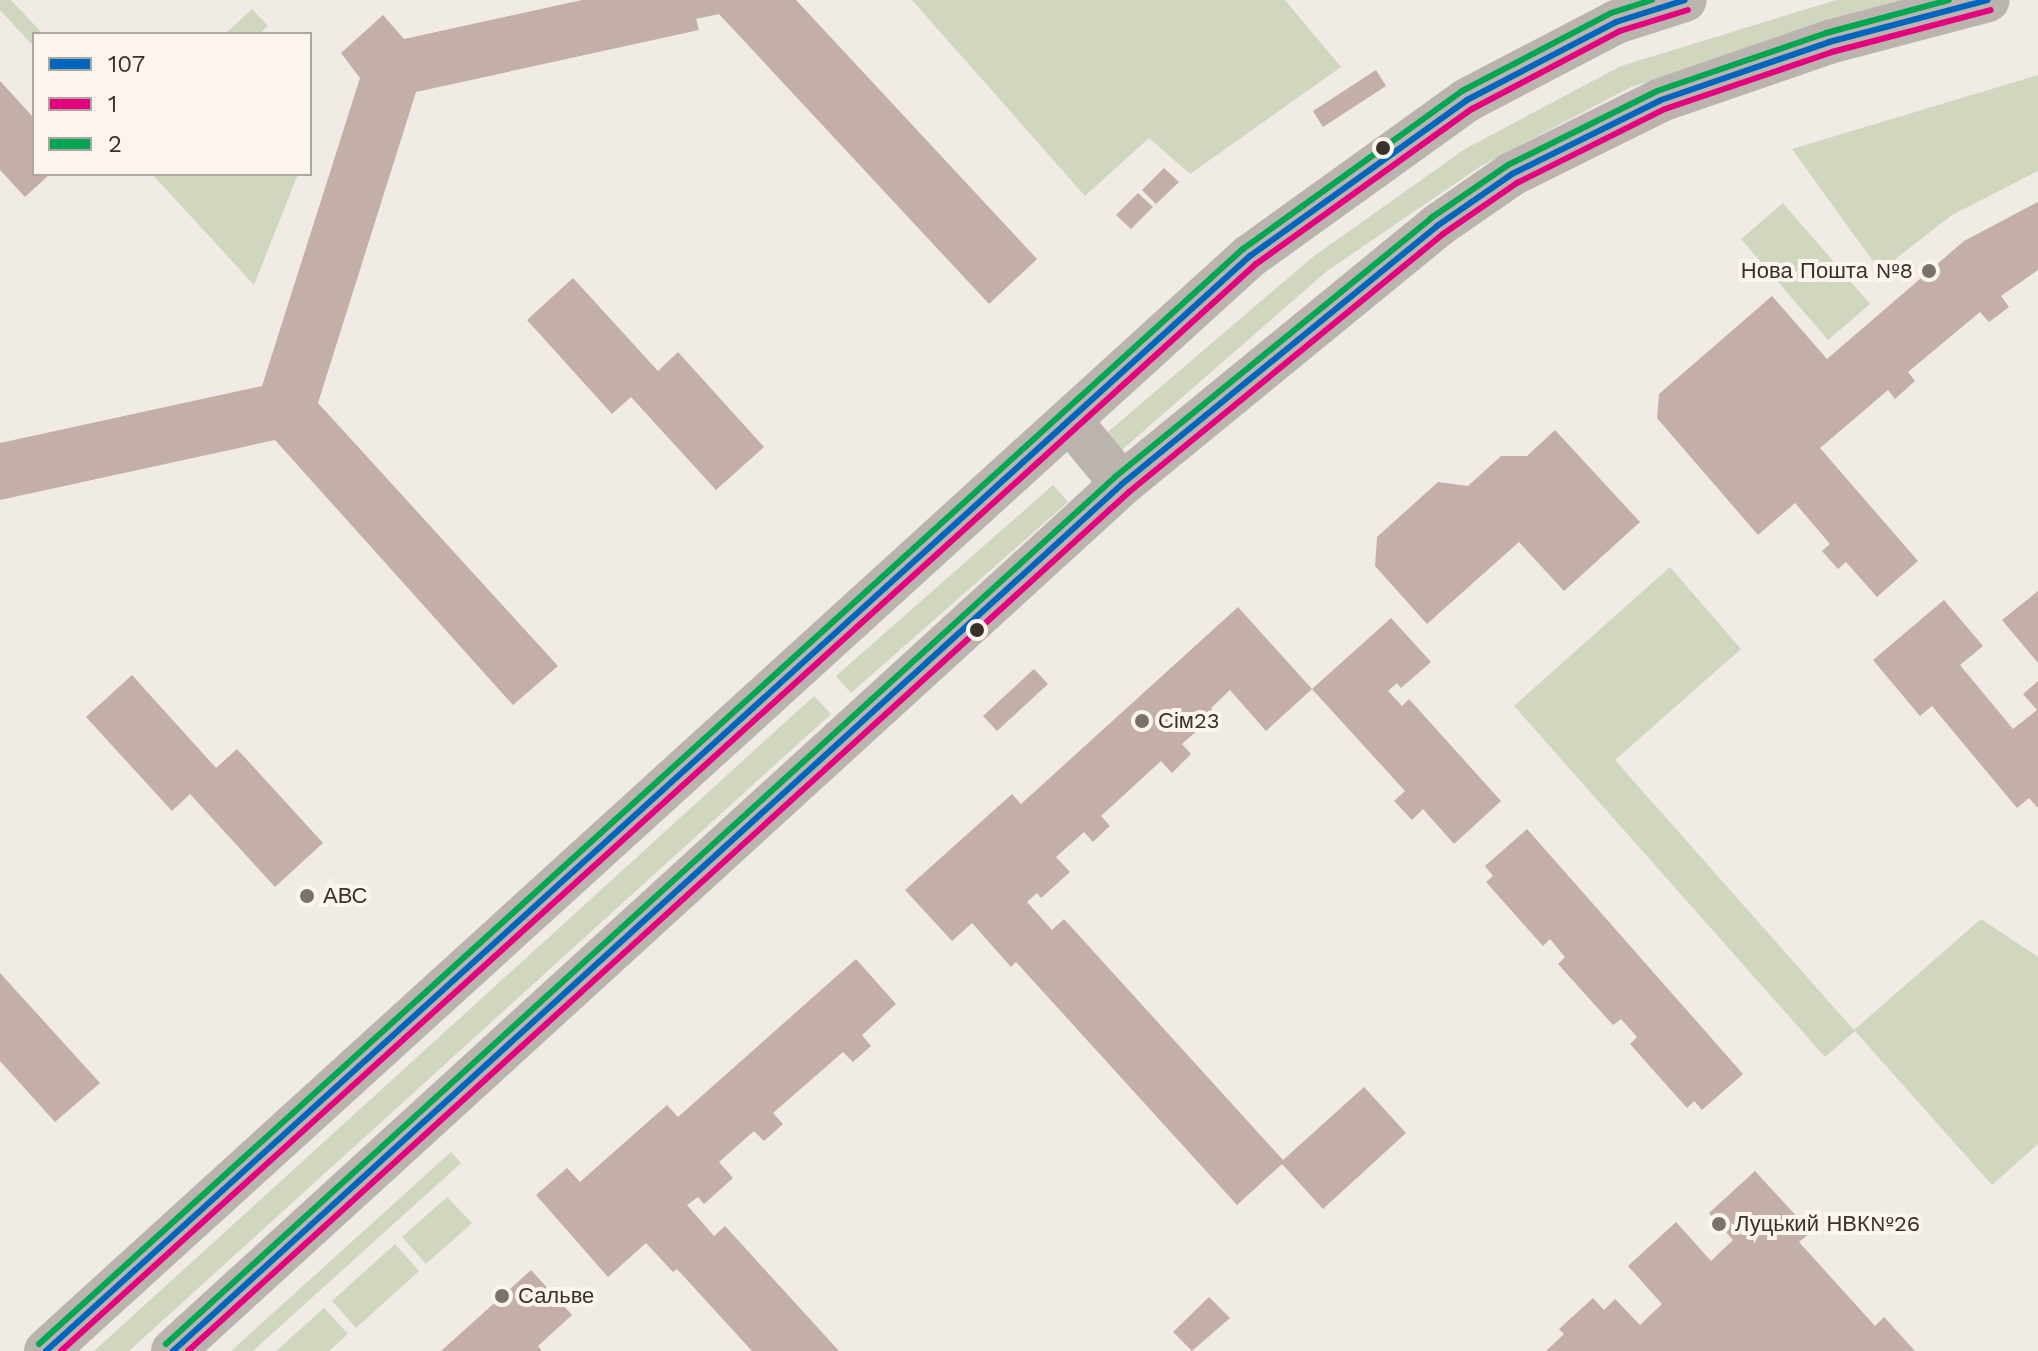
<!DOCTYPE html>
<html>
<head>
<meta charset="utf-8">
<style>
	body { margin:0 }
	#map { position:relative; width:2038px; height:1351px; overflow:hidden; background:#f0ebe5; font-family:"Work Sans",sans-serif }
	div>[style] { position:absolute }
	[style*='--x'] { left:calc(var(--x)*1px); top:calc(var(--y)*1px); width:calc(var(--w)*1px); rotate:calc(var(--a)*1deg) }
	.green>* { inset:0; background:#d1d6bf }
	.building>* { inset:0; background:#c3afa7 }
	.secondary>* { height:44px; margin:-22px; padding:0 22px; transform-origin:22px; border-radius:22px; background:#bab3ae }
	.bus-1>* { height:6px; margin:-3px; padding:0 3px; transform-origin:3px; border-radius:3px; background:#0065bd }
	.bus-2>* { height:6px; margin:-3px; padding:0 3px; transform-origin:3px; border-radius:3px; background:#e5007d }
	.bus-3>* { height:6px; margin:-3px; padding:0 3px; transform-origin:3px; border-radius:3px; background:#00a651 }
	.dots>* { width:22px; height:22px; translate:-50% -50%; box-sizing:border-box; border:4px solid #fbf5ee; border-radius:50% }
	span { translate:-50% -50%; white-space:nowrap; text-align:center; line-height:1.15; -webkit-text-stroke:8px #fbf5ee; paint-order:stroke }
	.poi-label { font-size:22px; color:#3b302b }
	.right { translate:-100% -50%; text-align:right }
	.left { translate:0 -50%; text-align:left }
	.legend { position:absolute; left:32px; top:32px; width:280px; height:144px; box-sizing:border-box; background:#fbf5ee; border:2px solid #aea6a0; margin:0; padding:10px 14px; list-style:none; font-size:24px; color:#3b302b }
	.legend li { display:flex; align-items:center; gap:16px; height:40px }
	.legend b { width:40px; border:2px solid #aea6a0 }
</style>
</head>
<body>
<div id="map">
	<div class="green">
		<div style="clip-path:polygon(0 0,11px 0,43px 34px,34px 34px,34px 47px,0 10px)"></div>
		<div style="clip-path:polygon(912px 0,1285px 0,1341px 67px,1190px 174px,1149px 138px,1085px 196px)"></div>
		<div style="clip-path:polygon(1836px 0,1914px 0,1631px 87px,1481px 166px,1327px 271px,1116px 455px,1102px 437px,1314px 256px,1465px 149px,1621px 66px)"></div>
		<div style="clip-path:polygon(252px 9px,268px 26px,259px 34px,225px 34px)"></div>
		<div style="clip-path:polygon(2038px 75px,2038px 171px,1952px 215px,1880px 271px,1792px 149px)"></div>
		<div style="clip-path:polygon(152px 174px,298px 174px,254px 285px)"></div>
		<div style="clip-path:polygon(1783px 203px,1870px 304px,1828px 340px,1741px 239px)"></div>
		<div style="clip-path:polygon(1053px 485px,1068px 502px,851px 693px,836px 676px)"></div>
		<div style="clip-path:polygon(1670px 567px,1741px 649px,1615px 760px,1854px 1030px,1981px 919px,2038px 957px,2038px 1144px,1992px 1185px,1855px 1031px,1825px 1057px,1514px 706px)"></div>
		<div style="clip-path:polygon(814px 696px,831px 714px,129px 1351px,94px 1351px)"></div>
		<div style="clip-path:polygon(451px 1152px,461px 1163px,253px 1351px,231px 1351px)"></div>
		<div style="clip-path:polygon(447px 1197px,472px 1223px,426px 1264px,402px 1237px)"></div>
		<div style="clip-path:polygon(395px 1244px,419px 1271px,356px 1328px,332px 1301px)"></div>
		<div style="clip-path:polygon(324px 1308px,348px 1334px,329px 1351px,276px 1351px)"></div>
	</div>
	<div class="building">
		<div style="clip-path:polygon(582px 0,796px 0,1037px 259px,989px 304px,719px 14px,696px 19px,699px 30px,416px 92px,318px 403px,558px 666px,513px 705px,275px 440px,0 500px,0 443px,262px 386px,360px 78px,341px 53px,383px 15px,404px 39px)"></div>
		<div style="clip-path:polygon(1376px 70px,1386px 86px,1323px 127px,1313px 111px)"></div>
		<div style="clip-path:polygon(0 81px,34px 118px,34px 174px,50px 174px,25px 197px,0 170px)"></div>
		<div style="clip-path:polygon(1164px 168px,1179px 182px,1156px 204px,1142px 190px)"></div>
		<div style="clip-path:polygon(1138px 193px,1153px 207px,1131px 229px,1116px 215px)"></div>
		<div style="clip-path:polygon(2038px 202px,2038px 270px,2001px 296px,2009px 307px,1989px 322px,1980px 312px,1908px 372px,1915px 381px,1895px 399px,1888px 390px,1820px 448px,1918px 561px,1877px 597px,1846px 562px,1838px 569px,1822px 551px,1830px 544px,1795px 503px,1758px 535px,1657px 418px,1659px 394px,1772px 296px,1827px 359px,1964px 241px)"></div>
		<div style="clip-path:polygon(573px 278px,658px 371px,678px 352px,764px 447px,716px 490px,631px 397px,612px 414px,527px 320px)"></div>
		<div style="clip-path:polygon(1555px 430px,1640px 522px,1564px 591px,1519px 542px,1427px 624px,1375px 566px,1377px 537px,1438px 482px,1468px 486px,1501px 456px,1527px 456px)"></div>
		<div style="clip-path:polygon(2038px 591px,2038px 663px,2002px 620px)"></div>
		<div style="clip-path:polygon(1944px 600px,1983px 646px,1960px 665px,2013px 729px,2037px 710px,2023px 694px,2038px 681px,2038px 808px,2029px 798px,2017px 808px,1932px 706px,1920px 716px,1873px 660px)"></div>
		<div style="clip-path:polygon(1238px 607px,1312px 689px,1266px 731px,1230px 690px,1211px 708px,1216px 714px,1182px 744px,1191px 754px,1172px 773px,1161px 761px,1101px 816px,1110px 826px,1101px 834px,1093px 842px,1084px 832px,1056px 857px,1070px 872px,1041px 898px,1037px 893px,1027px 902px,1052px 930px,1064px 919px,1283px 1160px,1364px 1087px,1406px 1133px,1323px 1209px,1282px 1164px,1237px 1205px,1016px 962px,1011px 967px,972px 923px,952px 941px,905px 890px,1012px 794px,1021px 804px)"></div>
		<div style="clip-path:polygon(1391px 618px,1431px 662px,1401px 688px,1397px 683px,1388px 691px,1402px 706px,1409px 699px,1501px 801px,1454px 844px,1423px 809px,1412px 820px,1394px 801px,1405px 791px,1312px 689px)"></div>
		<div style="clip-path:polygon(1034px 669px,1048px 684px,997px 731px,983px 716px)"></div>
		<div style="clip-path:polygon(132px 675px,216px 768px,237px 749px,323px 843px,275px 887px,190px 794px,172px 811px,86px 717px)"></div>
		<div style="clip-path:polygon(1527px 829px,1743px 1074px,1702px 1110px,1694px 1101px,1687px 1108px,1630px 1044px,1637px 1037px,1621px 1019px,1613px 1025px,1558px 964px,1565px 957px,1550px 939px,1543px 946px,1486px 882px,1493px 876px,1485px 866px)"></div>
		<div style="clip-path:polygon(856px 959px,896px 1004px,862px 1035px,871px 1046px,853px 1062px,843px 1052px,773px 1113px,783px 1124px,773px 1133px,764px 1141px,754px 1131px,719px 1162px,733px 1178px,704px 1204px,698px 1197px,687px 1205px,714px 1236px,725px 1226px,839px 1351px,752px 1351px,677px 1269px,673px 1272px,646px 1243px,608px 1277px,536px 1195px,567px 1168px,580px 1182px,667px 1105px,678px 1117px)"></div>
		<div style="clip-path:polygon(0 973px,100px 1083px,55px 1122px,0 1061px)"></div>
		<div style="clip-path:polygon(1755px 1171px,1811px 1232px,1799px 1242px,1875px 1326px,1884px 1317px,1915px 1351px,1546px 1351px,1564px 1334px,1559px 1329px,1593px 1298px,1604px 1310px,1615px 1299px,1640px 1325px,1662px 1304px,1628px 1266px,1676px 1222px,1711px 1261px,1733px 1240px,1709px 1213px)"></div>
		<div style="clip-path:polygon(531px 1270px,572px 1315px,538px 1346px,542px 1351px,441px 1351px)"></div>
		<div style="clip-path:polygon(1209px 1297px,1230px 1318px,1192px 1351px,1173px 1332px)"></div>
	</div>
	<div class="secondary">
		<div style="--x:1071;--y:422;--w:80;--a:50.6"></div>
		<div style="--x:46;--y:1351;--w:1627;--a:-42.29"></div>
		<div style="--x:1250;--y:256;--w:267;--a:-35.7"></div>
		<div style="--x:1467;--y:100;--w:168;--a:-27.6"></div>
		<div style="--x:1616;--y:22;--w:72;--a:-17.7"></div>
		<div style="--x:173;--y:1351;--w:1285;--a:-42.41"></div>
		<div style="--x:1122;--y:484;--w:407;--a:-39.3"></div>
		<div style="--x:1437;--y:226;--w:91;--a:-34.7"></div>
		<div style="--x:1512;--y:174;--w:166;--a:-26.4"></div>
		<div style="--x:1661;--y:100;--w:178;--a:-19"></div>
		<div style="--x:1829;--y:42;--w:164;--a:-14.8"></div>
	</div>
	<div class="bus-1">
		<div style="--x:46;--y:1351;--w:1627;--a:-42.29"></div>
		<div style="--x:1250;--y:256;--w:267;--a:-35.7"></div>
		<div style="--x:1467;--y:100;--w:168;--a:-27.6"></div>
		<div style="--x:1616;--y:22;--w:72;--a:-17.7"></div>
		<div style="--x:173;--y:1351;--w:1285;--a:-42.41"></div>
		<div style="--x:1122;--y:484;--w:407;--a:-39.3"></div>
		<div style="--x:1437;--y:226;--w:91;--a:-34.7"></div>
		<div style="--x:1512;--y:174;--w:166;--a:-26.4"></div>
		<div style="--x:1661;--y:100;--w:178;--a:-19"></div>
		<div style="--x:1829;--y:42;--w:164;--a:-14.8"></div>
	</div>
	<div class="bus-2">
		<div style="--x:61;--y:1351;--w:1615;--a:-42.29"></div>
		<div style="--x:1256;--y:264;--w:266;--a:-35.7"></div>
		<div style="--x:1472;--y:109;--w:167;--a:-27.8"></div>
		<div style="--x:1620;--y:31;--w:71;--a:-17.2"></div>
		<div style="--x:188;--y:1351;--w:1274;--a:-42.39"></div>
		<div style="--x:1129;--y:492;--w:406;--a:-39.4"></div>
		<div style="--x:1443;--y:234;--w:90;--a:-34.6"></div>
		<div style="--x:1517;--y:183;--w:165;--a:-26.6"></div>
		<div style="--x:1665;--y:109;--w:176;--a:-18.8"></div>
		<div style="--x:1832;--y:52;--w:164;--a:-14.8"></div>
	</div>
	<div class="bus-3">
		<div style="--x:39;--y:1344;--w:1627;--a:-42.29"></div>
		<div style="--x:1243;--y:249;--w:270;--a:-35.8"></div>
		<div style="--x:1462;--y:91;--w:168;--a:-27.6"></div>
		<div style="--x:1611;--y:13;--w:43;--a:-17.6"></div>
		<div style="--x:166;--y:1344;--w:1285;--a:-42.41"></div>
		<div style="--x:1115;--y:477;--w:409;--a:-39.3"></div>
		<div style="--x:1431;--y:218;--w:93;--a:-34.5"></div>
		<div style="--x:1508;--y:165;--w:166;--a:-26.4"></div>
		<div style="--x:1657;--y:91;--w:179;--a:-18.9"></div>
		<div style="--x:1826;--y:33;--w:127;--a:-15"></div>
	</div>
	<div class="dots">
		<div style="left:1383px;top:148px;background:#3b302b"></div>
		<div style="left:1929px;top:271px;background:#7a716c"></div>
		<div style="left:977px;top:630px;background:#3b302b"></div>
		<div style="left:1142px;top:721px;background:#7a716c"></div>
		<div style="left:307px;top:896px;background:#7a716c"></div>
		<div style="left:1719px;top:1224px;background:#7a716c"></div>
		<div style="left:502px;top:1296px;background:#7a716c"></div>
	</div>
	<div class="poi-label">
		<span class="right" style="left:1913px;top:271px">Нова Пошта №8</span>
		<span class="left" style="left:1158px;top:721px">Сім23</span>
		<span class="left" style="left:323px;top:896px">АВС</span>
		<span class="left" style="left:1735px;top:1224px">Луцький НВК№26</span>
		<span class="left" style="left:518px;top:1296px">Сальве</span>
	</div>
	<ul class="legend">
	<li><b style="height:10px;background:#0065bd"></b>107</li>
	<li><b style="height:10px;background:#e5007d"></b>1</li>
	<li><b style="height:10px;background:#00a651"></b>2</li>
	</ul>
</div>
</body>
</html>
